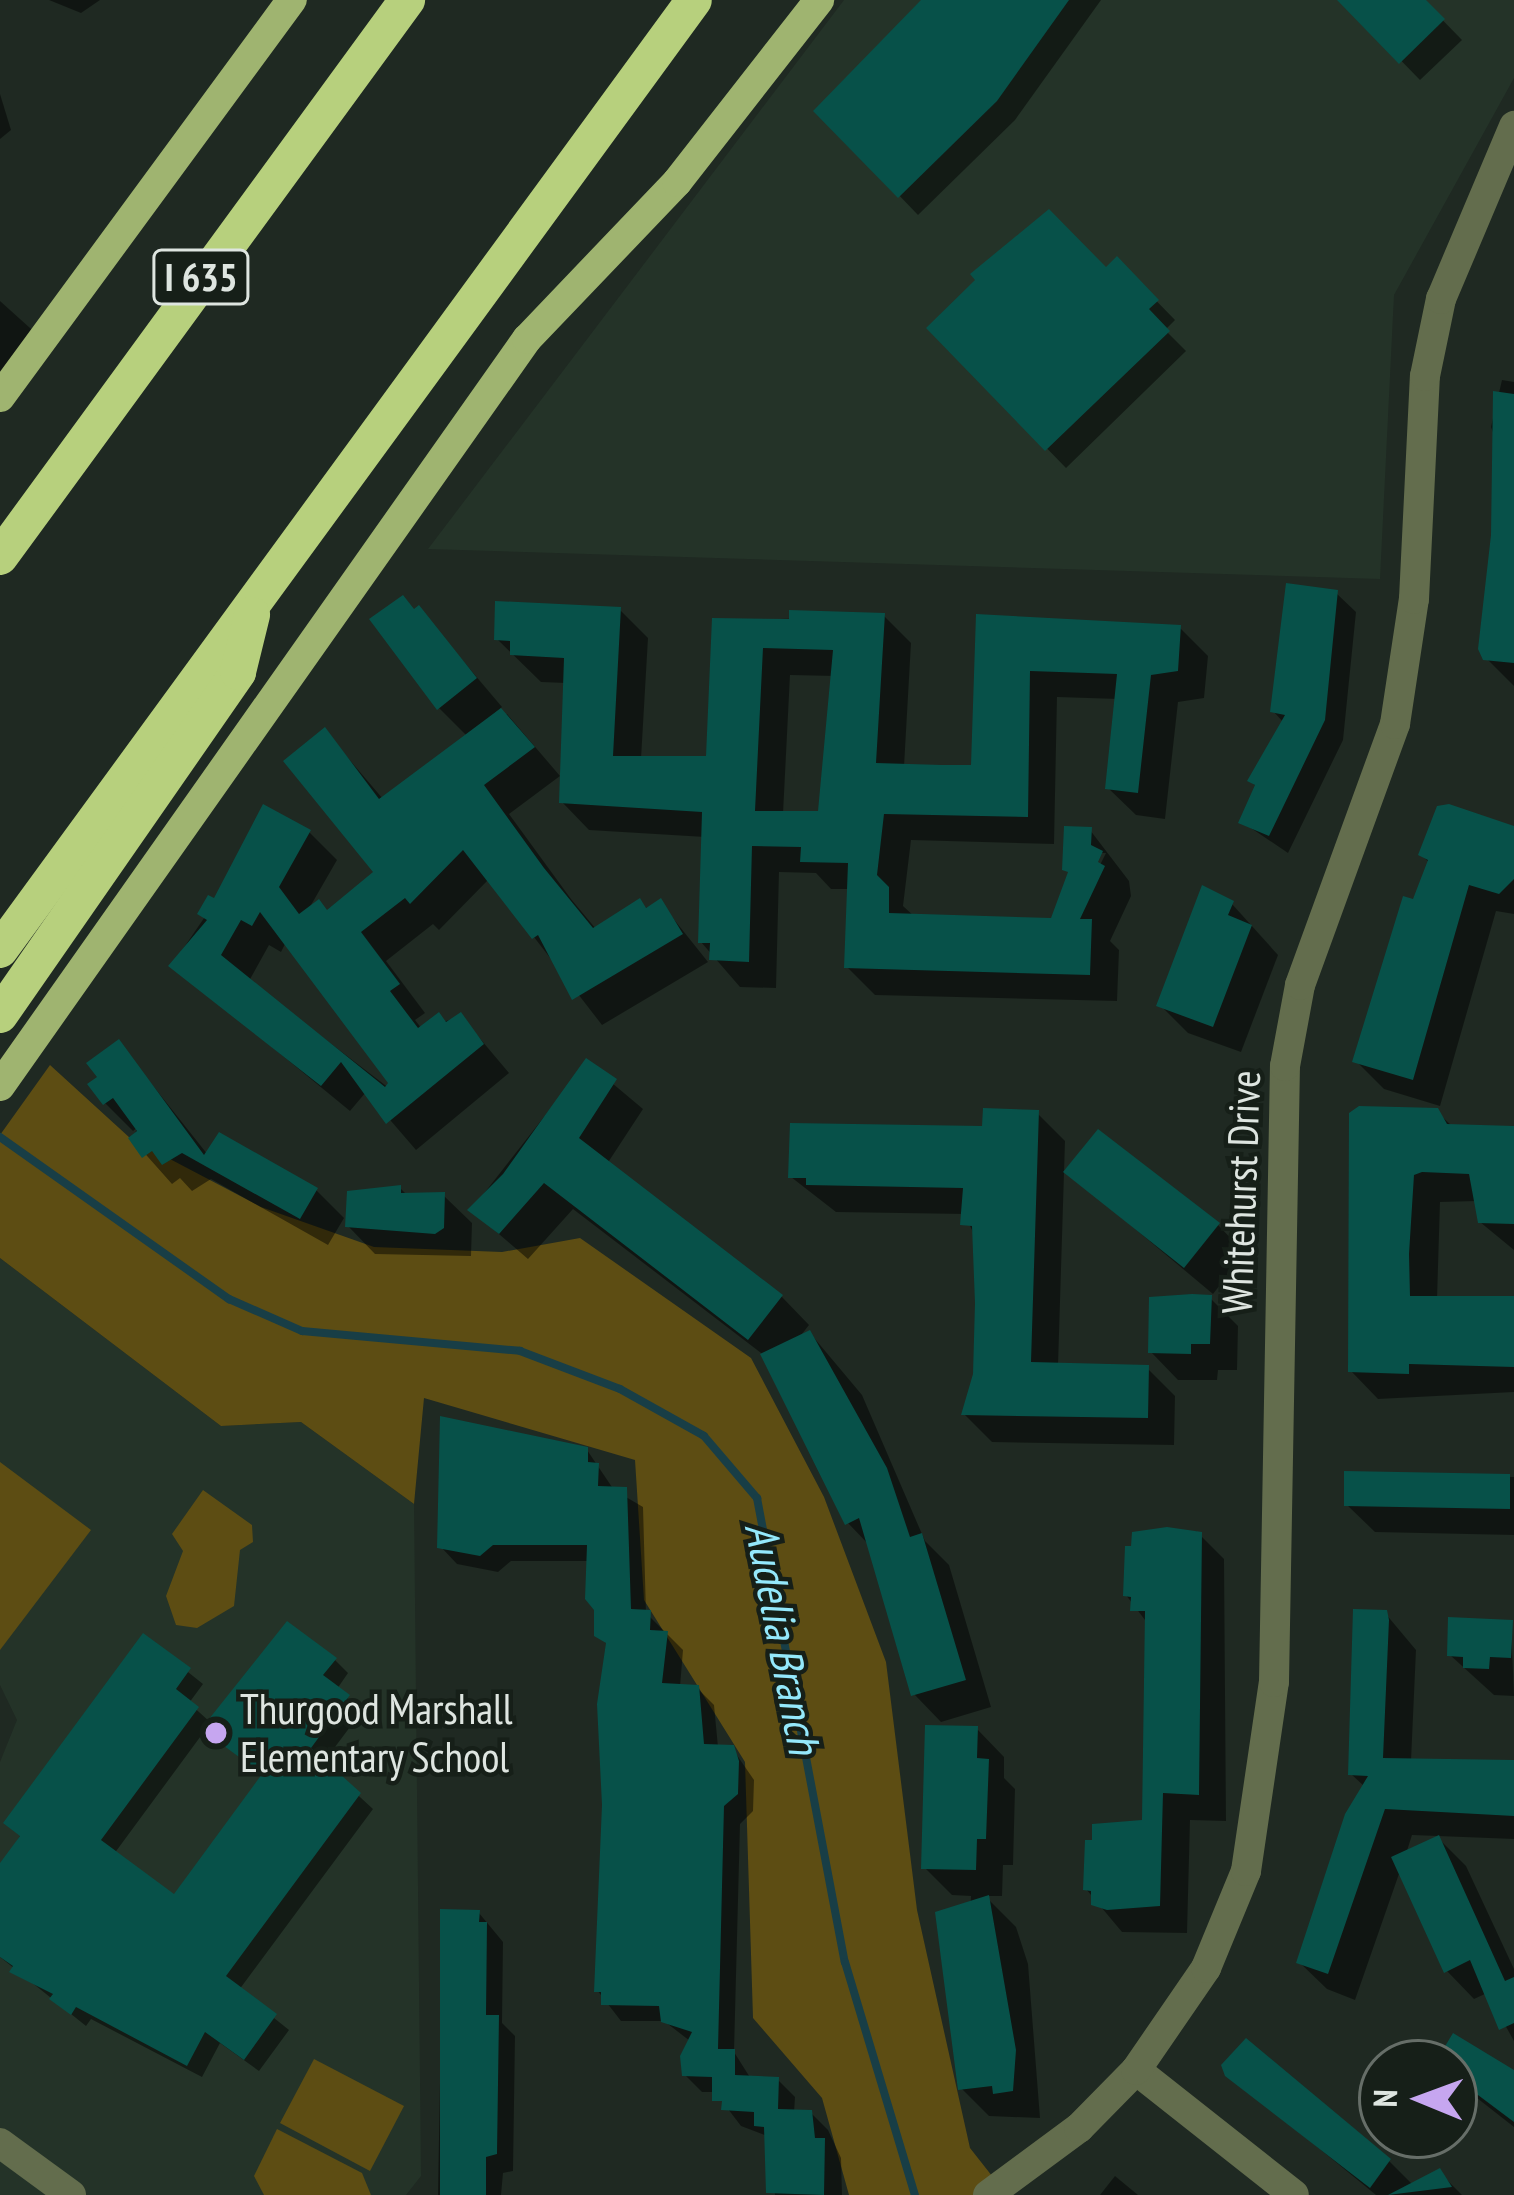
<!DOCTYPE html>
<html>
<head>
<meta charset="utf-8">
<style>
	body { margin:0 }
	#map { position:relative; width:1514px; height:2195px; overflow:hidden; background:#1f2922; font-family:"PT Sans Narrow",sans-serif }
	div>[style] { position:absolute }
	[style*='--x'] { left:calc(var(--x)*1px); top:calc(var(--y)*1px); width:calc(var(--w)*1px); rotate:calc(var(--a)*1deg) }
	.built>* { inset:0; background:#243328 }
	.green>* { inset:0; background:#5d4d13 }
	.shadow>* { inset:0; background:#0007 }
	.stream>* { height:8px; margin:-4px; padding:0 4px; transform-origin:4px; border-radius:4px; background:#183e46 }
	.building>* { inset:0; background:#075149 }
	.minor>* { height:30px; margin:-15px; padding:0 15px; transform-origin:15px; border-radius:15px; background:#636d4d }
	.major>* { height:30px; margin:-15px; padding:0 15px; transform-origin:15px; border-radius:15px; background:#9fb470 }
	.highway>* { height:36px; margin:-18px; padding:0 18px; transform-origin:18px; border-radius:18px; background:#b7d07d }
	.dots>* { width:33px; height:33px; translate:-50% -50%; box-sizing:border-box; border:6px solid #161f18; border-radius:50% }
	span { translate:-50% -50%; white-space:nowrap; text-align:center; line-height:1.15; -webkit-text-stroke:9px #161f18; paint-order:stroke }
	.shield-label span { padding:3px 9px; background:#161f18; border:3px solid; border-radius:9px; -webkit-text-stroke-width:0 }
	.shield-label { font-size:39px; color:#dee5e0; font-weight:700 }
	.street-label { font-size:42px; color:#dee5e0 }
	.poi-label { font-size:42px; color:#dee5e0 }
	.left { translate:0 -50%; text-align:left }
	.water-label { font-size:45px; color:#94e8fb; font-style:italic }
	.north { position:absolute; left:1358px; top:2039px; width:120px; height:120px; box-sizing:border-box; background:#161f18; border:3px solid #666e68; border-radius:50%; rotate:271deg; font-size:33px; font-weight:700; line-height:48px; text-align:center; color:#dee5e0 }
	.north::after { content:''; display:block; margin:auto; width:42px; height:54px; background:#c6a6f0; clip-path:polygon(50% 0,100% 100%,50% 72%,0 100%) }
</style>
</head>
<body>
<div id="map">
	<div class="built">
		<div style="clip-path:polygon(844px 0,1514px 0,1514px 78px,1394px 295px,1380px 579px,428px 549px)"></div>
		<div style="clip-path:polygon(0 1258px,221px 1426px,301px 1422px,414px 1504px,421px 2176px,406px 2195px,0 2195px,0 1762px,17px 1720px,0 1685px)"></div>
	</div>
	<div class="green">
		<div style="clip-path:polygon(50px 1065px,130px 1138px,261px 1207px,374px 1247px,502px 1252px,580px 1238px,751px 1358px,824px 1497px,886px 1662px,917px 1910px,970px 2148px,1007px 2195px,849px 2195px,822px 2098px,753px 2018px,745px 1762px,644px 1600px,635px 1460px,424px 1398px,414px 1504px,301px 1422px,221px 1426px,0 1258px,0 1135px)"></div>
		<div style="clip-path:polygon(0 1462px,91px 1530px,0 1650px)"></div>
		<div style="clip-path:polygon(203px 1490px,252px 1525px,253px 1542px,240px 1550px,234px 1606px,197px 1628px,176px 1625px,166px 1596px,183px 1551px,172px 1534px)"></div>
		<div style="clip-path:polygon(314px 2059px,404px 2106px,370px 2171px,280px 2123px)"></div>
		<div style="clip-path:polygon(277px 2129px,362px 2173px,371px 2195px,264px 2195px,254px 2176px)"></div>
	</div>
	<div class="shadow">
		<div style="clip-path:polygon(49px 0,100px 0,81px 13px)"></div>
		<div style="clip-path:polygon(923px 0,1101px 0,1015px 120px,918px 215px,818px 111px)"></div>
		<div style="clip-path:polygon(1342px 0,1423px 0,1462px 40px,1420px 80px)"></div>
		<div style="clip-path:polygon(0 94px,11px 130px,0 139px)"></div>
		<div style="clip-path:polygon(1106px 271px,1135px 279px,1175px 320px,1165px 330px,1186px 351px,1066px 468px,930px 328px)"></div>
		<div style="clip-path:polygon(0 301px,40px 337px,0 393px)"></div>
		<div style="clip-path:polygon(1502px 380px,1514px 382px,1514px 686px,1486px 658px,1498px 446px,1491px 427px)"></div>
		<div style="clip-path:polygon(1336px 593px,1356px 612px,1343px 740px,1288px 853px,1242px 822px,1257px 787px,1250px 781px,1284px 723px,1273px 711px)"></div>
		<div style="clip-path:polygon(419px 609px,502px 707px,467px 736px,439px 708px)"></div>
		<div style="clip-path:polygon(evenodd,620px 610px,648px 638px,641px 759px,709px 759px,714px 621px,884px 616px,911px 643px,904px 767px,973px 768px,979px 617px,1180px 628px,1208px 656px,1204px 698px,1178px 702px,1165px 819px,1136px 815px,1108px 788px,1118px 699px,1057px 697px,1054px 844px,911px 840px,903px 906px,915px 917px,1053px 921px,1090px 830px,1129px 881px,1131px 896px,1110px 941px,1119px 950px,1117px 1001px,875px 995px,847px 967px,850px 889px,831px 889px,816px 873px,779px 872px,776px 988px,740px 987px,701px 942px,705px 837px,589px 830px,562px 802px,566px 683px,541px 682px,497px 639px,620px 610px,790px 675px,835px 676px,821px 814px,783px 814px,790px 675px,620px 610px,1099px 853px,1106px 853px,1094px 877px,1099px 853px)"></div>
		<div style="clip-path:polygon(evenodd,507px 714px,560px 776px,509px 814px,571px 899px,596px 929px,660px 902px,708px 962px,602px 1025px,489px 879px,439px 930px,433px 924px,386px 961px,425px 1013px,415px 1020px,422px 1029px,461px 1016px,509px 1073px,416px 1150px,366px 1092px,350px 1111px,172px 965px,215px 902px,309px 832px,337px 860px,307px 912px,328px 913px,377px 872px,325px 731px,383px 799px,507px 714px,286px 942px,398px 1095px,249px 981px,269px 945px,281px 952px,286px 942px)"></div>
		<div style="clip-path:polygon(1514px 832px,1514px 914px,1496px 911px,1440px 1106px,1384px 1089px,1356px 1061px,1430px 863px,1421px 855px)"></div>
		<div style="clip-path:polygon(1232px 904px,1278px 955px,1241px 1052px,1188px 1033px,1160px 1005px)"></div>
		<div style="clip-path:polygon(119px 1043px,208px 1155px,316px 1190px,344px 1218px,328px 1245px,211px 1179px,192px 1191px,180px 1178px,172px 1184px,132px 1139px,138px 1127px,133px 1131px,105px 1103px,101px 1078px)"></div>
		<div style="clip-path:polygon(587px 1062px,643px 1109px,607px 1164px,782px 1297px,809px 1325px,798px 1339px,810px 1333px,862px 1395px,925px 1541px,949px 1565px,991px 1707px,941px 1722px,914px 1694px,870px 1546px,848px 1523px,765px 1356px,573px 1209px,528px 1259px,471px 1210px)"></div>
		<div style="clip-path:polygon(1436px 1111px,1453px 1127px,1514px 1131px,1514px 1250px,1480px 1222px,1477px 1201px,1440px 1202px,1437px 1300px,1514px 1302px,1514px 1392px,1378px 1399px,1351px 1371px,1352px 1115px)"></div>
		<div style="clip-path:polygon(1037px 1113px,1065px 1141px,1058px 1366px,1147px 1368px,1175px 1396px,1174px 1445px,992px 1442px,964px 1414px,976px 1374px,975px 1236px,964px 1214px,836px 1212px,791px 1177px)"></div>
		<div style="clip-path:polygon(1067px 1172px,1218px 1225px,1245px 1253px,1213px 1294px)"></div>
		<div style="clip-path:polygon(400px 1188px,408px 1196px,444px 1196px,472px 1223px,471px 1256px,375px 1254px,348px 1226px)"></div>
		<div style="clip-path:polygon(1210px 1298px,1238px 1326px,1237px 1370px,1218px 1370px,1217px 1380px,1178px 1380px,1151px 1352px)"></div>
		<div style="clip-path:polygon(587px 1450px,614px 1490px,643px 1507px,646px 1613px,683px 1650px,680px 1687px,697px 1688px,714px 1705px,718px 1747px,732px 1748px,754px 1780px,753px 1811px,740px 1824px,734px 2052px,751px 2079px,778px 2080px,795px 2097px,794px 2113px,811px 2113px,828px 2130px,841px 2158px,842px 2195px,775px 2195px,767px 2136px,741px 2126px,715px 2092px,702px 2092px,685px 2075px,690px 2041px,664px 2021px,621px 2021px,597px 1990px,609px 1646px,597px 1634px,590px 1561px,511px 1561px,498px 1572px,457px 1564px,440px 1546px)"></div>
		<div style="clip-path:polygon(1347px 1474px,1514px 1477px,1514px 1535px,1375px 1532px,1347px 1505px)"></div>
		<div style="clip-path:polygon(1196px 1531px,1224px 1559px,1226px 1821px,1190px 1820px,1187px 1933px,1122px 1932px,1086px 1889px,1145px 1823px,1148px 1624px,1126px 1595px,1135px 1535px)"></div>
		<div style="clip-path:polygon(1385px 1613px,1416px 1650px,1411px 1761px,1514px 1763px,1514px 1839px,1412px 1835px,1406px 1854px,1438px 1838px,1466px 1866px,1514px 1969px,1514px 2041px,1487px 1993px,1474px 1999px,1447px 1971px,1400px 1871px,1355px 2000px,1327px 1989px,1299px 1962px,1365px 1787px,1351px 1774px)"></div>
		<div style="clip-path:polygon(1511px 1623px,1514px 1696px,1494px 1695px,1450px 1655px)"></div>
		<div style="clip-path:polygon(evenodd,144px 1637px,203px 1684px,189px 1703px,210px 1722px,335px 1660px,348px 1673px,337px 1689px,362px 1711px,323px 1763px,373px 1809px,239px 1990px,289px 2030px,259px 2071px,220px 2043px,202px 2077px,91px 2019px,86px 2026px,0 1957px,0 1868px,144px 1637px,206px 1729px,264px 1776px,174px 1898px,114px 1854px,206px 1729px)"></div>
		<div style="clip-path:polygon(977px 1729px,1004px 1757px,1004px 1778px,1015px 1789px,1013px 1865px,1003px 1865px,1002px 1896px,985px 1896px,1016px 1927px,1028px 1964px,1040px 2118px,989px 2116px,961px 2088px,971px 1896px,952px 1895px,924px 1867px)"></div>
		<div style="clip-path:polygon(443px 1912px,479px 1913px,503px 1942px,502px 2023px,515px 2036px,513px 2171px,503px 2173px,501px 2195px,438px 2195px)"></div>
		<div style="clip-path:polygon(1454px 2037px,1514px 2078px,1514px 2127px,1454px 2080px,1454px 2063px,1438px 2063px)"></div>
		<div style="clip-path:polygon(1228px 2074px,1389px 2161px,1413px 2185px,1439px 2172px,1462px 2195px,1376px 2195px)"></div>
		<div style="clip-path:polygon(1115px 2176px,1138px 2195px,1100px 2195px)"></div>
	</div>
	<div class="stream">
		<div style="--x:0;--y:1137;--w:281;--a:35.3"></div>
		<div style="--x:229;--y:1299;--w:80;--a:23.7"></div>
		<div style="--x:302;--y:1331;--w:219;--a:5.2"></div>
		<div style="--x:520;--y:1351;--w:107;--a:20.8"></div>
		<div style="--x:620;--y:1389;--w:96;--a:29.2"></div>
		<div style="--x:704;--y:1436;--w:82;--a:49.5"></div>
		<div style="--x:757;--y:1498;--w:472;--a:79.3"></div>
		<div style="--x:845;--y:1962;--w:243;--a:73.3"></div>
	</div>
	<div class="building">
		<div style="clip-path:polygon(921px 0,1069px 0,997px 101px,898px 198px,813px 111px)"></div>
		<div style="clip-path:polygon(1337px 0,1426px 0,1445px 19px,1399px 64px)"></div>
		<div style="clip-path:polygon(1049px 209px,1106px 267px,1117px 256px,1159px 300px,1149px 309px,1170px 331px,1045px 451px,926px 328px,975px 280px,970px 274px)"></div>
		<div style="clip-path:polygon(1493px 391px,1514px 394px,1514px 663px,1483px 660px,1478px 649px,1491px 535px)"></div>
		<div style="clip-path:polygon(1286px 583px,1338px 590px,1325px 720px,1269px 836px,1238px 823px,1255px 785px,1247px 781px,1285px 715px,1270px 712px)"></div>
		<div style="clip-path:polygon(403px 595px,414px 609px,419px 605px,477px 678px,437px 710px,369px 619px)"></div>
		<div style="clip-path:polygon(evenodd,495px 601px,621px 607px,613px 756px,706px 756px,712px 618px,789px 619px,789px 610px,885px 613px,876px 763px,942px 765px,971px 765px,976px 614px,1181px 625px,1178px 671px,1151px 675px,1138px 793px,1105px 789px,1117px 674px,1030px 671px,1028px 817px,884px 814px,877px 875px,889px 887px,889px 913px,1051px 918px,1068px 872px,1062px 870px,1064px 826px,1092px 827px,1091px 845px,1103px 851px,1098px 862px,1105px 866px,1080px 919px,1092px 919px,1090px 975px,844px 968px,848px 863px,800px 862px,801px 847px,752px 846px,749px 962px,709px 960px,710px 943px,698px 943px,702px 812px,559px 803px,564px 658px,510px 655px,510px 641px,494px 640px,495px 601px,763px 648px,833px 650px,818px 811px,755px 811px,763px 648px)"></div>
		<div style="clip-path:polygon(evenodd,501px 708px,535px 747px,484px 785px,544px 868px,593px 928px,640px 898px,646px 908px,661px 898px,683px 934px,572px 1000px,538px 935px,532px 939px,463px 850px,410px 904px,405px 898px,361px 932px,400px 984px,390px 991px,418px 1028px,439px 1012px,446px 1022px,461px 1012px,484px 1044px,386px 1124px,341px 1062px,321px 1086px,168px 966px,207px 920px,197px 914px,208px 895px,214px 898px,263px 804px,311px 830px,279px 887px,299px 914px,319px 899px,327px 910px,373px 872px,283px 761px,325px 727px,379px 799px,501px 708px,260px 912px,388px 1083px,385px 1087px,221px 955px,241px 920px,252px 926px,260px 912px)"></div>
		<div style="clip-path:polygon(1449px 804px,1514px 826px,1514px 879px,1499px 894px,1469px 885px,1413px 1080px,1352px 1062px,1403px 896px,1413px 899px,1428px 860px,1418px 855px,1437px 806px)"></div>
		<div style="clip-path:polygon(1202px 885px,1234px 901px,1228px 915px,1252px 925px,1213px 1027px,1156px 1006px)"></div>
		<div style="clip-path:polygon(119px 1039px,204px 1155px,219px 1132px,318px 1188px,300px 1219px,182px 1153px,162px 1165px,152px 1151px,142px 1158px,128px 1138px,137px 1131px,113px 1098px,103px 1105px,87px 1084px,97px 1077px,86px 1063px)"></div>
		<div style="clip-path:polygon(586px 1058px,617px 1079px,579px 1138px,783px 1295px,748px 1340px,544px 1183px,499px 1234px,467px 1210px,503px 1174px)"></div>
		<div style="clip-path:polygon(1359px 1106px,1438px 1108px,1447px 1124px,1514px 1126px,1514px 1224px,1478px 1223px,1469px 1174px,1422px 1172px,1414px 1175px,1409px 1254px,1410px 1296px,1514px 1296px,1514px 1367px,1409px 1364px,1409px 1374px,1348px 1372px,1349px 1113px)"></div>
		<div style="clip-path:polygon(983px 1108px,1039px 1110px,1031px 1362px,1149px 1365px,1148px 1418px,961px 1415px,973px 1374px,975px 1303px,972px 1226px,960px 1225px,963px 1188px,806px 1185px,806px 1178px,788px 1178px,790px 1123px,982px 1126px)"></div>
		<div style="clip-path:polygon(1098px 1129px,1220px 1223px,1184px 1268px,1063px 1172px)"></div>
		<div style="clip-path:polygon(401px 1185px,401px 1193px,445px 1192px,444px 1228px,435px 1234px,345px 1227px,347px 1191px)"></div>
		<div style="clip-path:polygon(1192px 1294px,1212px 1295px,1210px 1344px,1191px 1344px,1191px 1354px,1148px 1353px,1149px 1297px)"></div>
		<div style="clip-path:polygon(810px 1330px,887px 1468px,910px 1537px,922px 1533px,966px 1680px,911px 1696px,859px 1518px,845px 1525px,760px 1354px)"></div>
		<div style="clip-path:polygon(440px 1416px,588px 1447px,588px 1462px,599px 1463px,598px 1486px,627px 1487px,631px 1609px,651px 1610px,650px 1630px,668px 1631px,662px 1683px,699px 1685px,704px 1744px,734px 1745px,739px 1761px,738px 1794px,724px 1806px,718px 2049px,735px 2049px,735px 2075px,779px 2077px,778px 2109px,812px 2110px,815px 2138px,825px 2138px,824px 2195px,766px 2193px,764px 2127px,754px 2126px,754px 2112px,721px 2110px,722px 2101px,712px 2101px,712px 2077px,682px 2076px,680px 2056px,692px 2032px,661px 2022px,659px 2006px,601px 2005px,601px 1992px,594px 1992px,602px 1805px,597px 1704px,606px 1643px,594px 1636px,594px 1610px,585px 1599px,587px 1545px,493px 1545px,480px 1556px,437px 1548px)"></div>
		<div style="clip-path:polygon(1344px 1471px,1510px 1474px,1510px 1509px,1344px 1506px)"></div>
		<div style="clip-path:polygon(1167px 1527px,1202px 1532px,1199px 1795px,1163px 1793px,1160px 1906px,1107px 1910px,1091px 1905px,1091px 1891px,1083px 1890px,1085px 1840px,1092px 1840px,1092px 1824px,1142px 1820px,1145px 1611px,1130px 1611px,1131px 1597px,1123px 1596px,1125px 1546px,1131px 1546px,1132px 1532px)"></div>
		<div style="clip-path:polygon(1353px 1609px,1387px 1610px,1389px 1620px,1383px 1758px,1514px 1760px,1514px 1816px,1385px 1809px,1328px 1974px,1296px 1963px,1345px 1814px,1368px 1776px,1348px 1775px)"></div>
		<div style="clip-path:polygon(1448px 1617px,1513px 1620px,1511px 1658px,1490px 1657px,1489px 1669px,1463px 1668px,1463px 1657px,1447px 1656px)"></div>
		<div style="clip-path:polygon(287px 1621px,337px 1658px,323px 1675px,350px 1695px,311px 1748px,361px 1793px,226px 1976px,277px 2014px,244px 2060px,205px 2032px,187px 2066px,76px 2007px,71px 2015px,49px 1999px,53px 1994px,9px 1972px,13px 1966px,0 1957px,0 1863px,20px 1836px,3px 1823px,143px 1633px,191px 1668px,176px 1689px,199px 1707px,101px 1840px,174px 1894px,262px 1774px,201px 1729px)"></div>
		<div style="clip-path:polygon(925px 1725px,978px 1726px,977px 1758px,989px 1759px,986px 1839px,977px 1839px,976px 1870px,921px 1869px)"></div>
		<div style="clip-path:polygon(1439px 1835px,1505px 1981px,1514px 1977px,1514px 2023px,1499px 2030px,1470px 1960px,1444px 1973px,1391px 1857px)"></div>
		<div style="clip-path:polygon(989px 1895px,1016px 2050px,1013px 2091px,993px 2094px,992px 2086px,958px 2090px,935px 1912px)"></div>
		<div style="clip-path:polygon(440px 1909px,480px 1910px,479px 1922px,487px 1922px,486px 2015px,499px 2015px,497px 2154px,486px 2157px,486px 2195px,440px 2195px)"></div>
		<div style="clip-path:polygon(1453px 2033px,1514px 2070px,1514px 2122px,1454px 2077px,1454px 2063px,1435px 2063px)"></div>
		<div style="clip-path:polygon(1246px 2038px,1391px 2159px,1370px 2188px,1225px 2076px,1221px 2065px)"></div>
		<div style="clip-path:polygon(1440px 2168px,1452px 2187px,1388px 2195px)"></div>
	</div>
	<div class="minor">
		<div style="--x:1136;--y:2070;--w:201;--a:38.3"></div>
		<div style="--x:0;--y:2143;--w:88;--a:36.2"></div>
		<div style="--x:988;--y:2195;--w:113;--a:-36.4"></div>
		<div style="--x:1079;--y:2128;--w:81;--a:-45.5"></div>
		<div style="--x:1136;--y:2070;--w:124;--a:-55.5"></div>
		<div style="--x:1206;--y:1968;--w:105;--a:-67.6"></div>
		<div style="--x:1246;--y:1871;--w:191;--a:-81.6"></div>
		<div style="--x:1274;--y:1682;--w:616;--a:-88.98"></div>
		<div style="--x:1285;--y:1066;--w:82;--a:-79.5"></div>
		<div style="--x:1300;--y:985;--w:278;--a:-70"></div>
		<div style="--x:1395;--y:724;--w:126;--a:-81.4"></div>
		<div style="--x:1414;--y:599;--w:223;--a:-87.2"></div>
		<div style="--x:1425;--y:376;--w:79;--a:-78.3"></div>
		<div style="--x:1441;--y:299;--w:188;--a:-67.1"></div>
	</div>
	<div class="major">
		<div style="--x:0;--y:397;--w:493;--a:-53.7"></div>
		<div style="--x:0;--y:1086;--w:914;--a:-54.8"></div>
		<div style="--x:527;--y:339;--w:217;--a:-46.3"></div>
		<div style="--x:677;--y:182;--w:231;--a:-52"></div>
	</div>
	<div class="highway">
		<div style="--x:0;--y:557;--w:690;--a:-53.84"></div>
		<div style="--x:0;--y:950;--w:1176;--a:-53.85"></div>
		<div style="--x:0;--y:1015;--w:417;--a:-55.2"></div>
		<div style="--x:238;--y:672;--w:59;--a:-76.2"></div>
	</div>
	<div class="dots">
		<div style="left:216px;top:1733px;background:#c6a6f0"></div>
	</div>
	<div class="shield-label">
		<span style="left:201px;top:277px">I 635</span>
	</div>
	<div class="street-label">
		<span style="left:1241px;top:1192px;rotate:-88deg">Whitehurst Drive</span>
	</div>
	<div class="poi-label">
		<span class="left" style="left:240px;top:1733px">Thurgood Marshall<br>Elementary School</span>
	</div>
	<div class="water-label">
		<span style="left:783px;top:1638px;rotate:79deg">Audelia Branch</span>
	</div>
	<div class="north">N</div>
</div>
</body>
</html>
